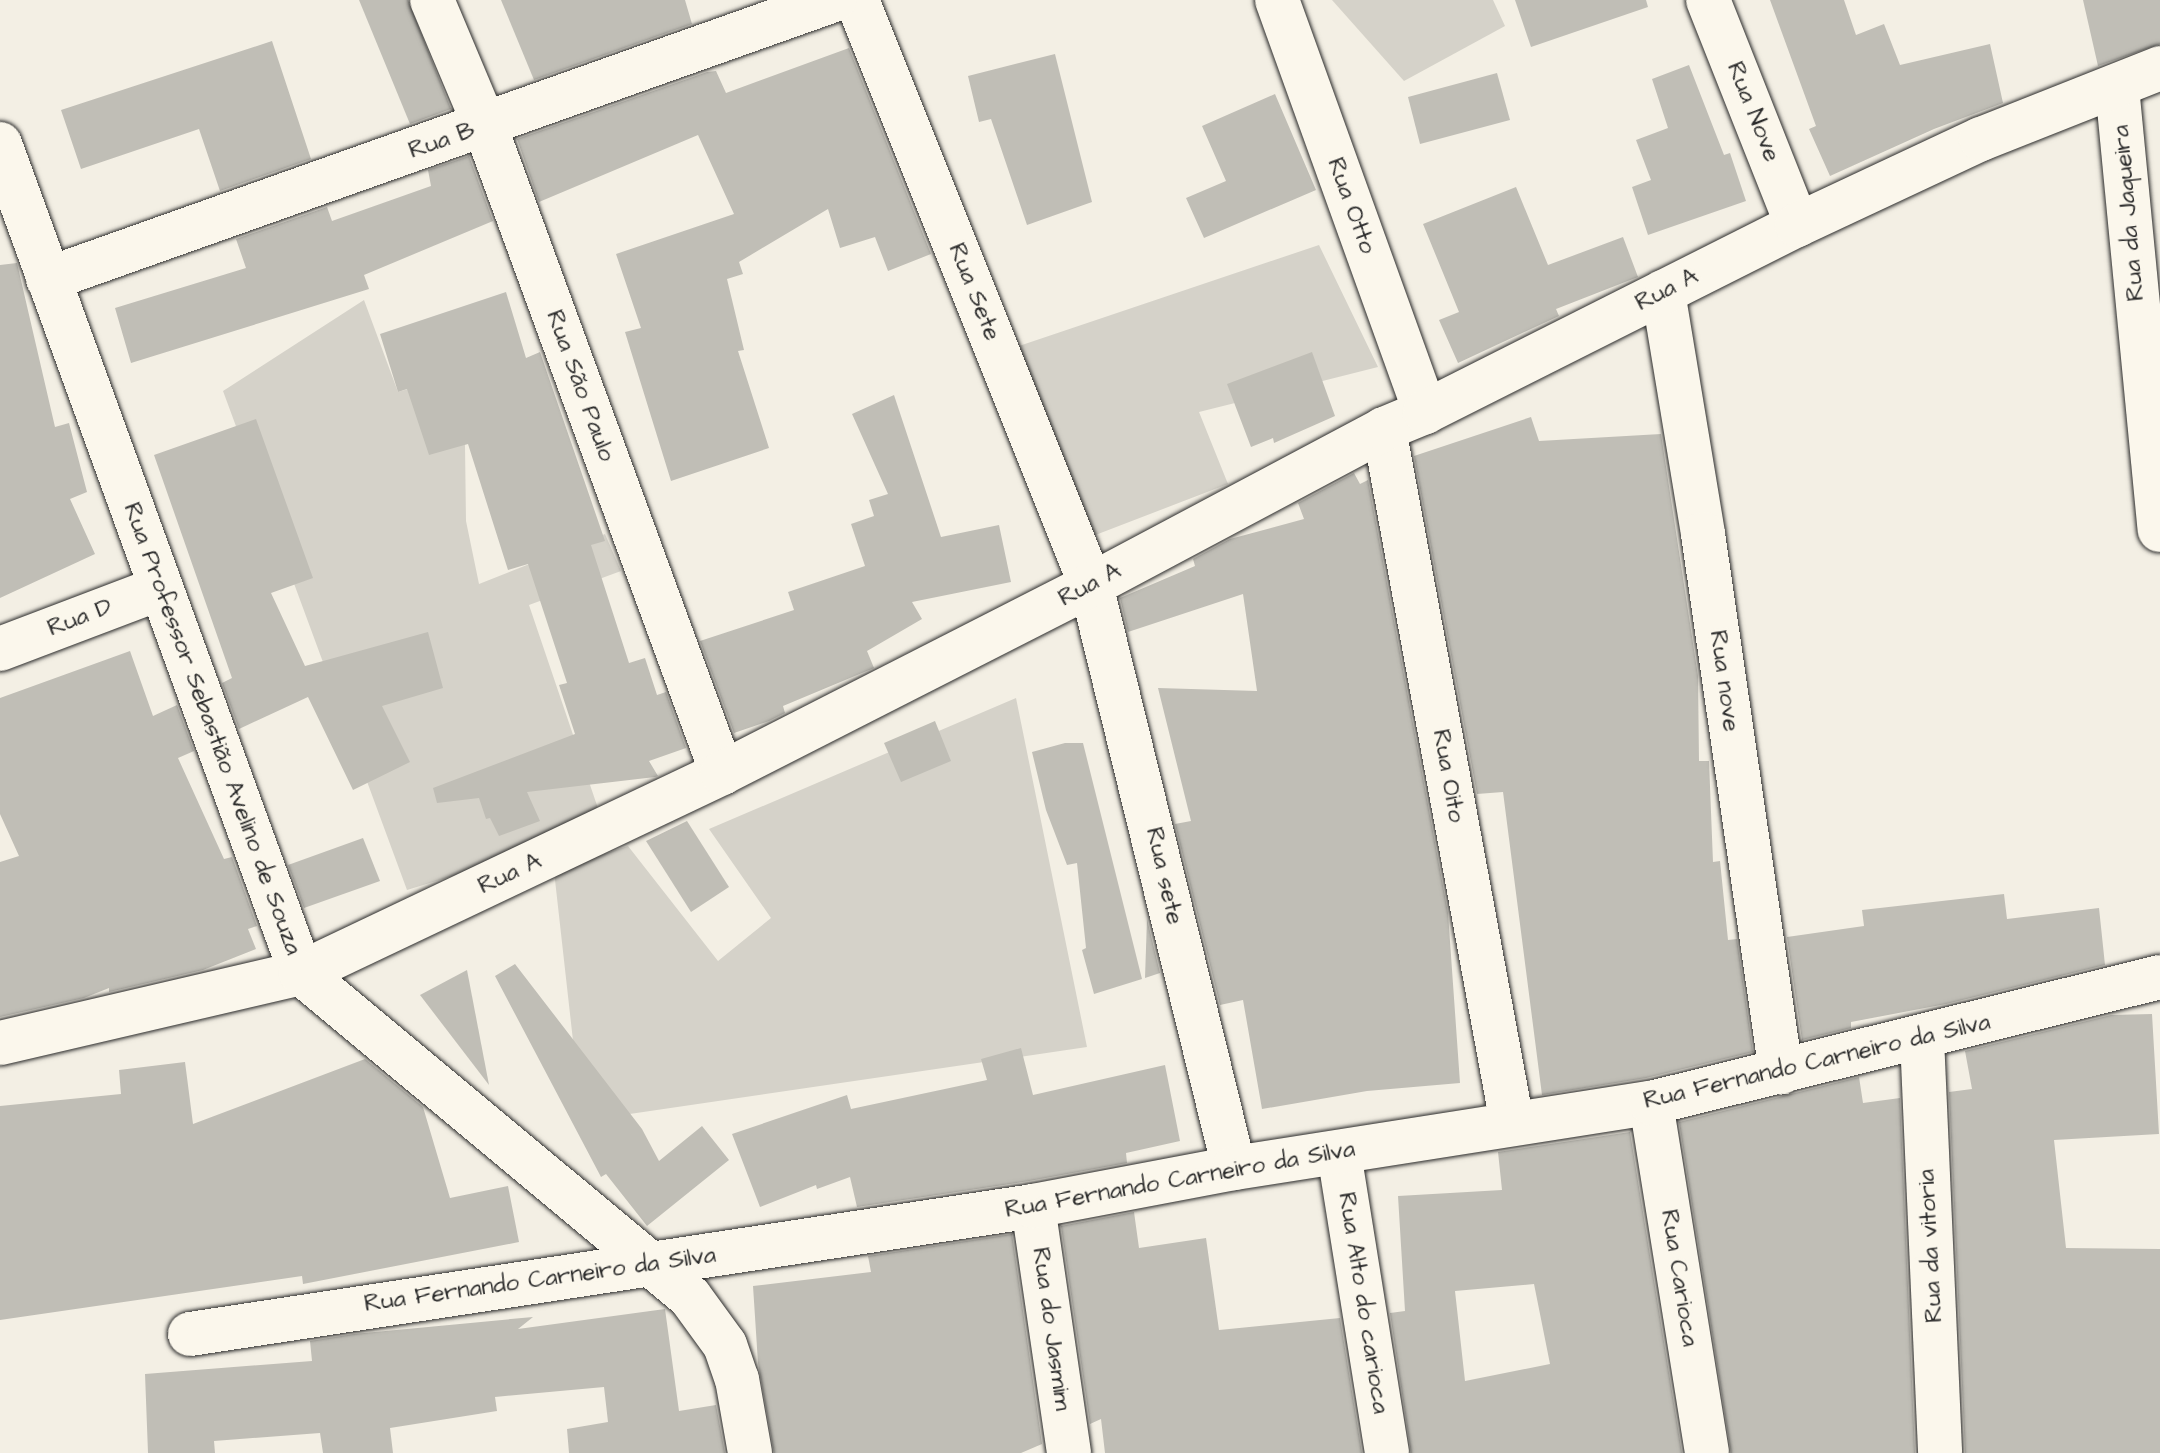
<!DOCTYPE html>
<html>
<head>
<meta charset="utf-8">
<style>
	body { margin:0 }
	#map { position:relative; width:2160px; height:1453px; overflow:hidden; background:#f3efe4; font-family:"Architects Daughter",sans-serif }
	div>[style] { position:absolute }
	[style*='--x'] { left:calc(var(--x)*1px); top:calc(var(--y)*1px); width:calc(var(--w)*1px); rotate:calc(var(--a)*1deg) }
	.green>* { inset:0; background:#d5d2c9 }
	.building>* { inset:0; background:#c0beb6 }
	.roads { filter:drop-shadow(0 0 2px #2b2b2b) drop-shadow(0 0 2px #2b2b2b) }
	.minor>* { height:44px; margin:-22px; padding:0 22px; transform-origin:22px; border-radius:22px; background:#fbf7ec }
	.major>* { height:44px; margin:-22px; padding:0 22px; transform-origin:22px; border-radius:22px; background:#fbf7ec }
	span { translate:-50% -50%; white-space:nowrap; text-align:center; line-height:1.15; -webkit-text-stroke:6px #fbf7ec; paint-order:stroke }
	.street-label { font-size:24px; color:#2b2b2b }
</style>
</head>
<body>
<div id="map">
	<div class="green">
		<div style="clip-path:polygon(1332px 0,1493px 0,1505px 26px,1404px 81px)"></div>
		<div style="clip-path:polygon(1319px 245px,1378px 367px,1199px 412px,1228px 484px,1085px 539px,1016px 347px)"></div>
		<div style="clip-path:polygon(364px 300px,398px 392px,477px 368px,465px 445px,466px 521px,479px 584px,605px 534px,621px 571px,529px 605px,605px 829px,407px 890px,223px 391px)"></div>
		<div style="clip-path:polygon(1016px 698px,1087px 1047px,582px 1121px,554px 871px,628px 846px,718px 961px,771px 918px,709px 829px)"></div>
	</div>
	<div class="building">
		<div style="clip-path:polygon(359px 0,408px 0,451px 109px,410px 124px)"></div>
		<div style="clip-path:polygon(501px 0,685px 0,692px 24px,534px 80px)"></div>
		<div style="clip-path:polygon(1515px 0,1646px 0,1648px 7px,1531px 47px)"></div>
		<div style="clip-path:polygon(1770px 0,1844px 0,1856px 35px,1884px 24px,1900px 65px,1990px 44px,2003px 103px,1934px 129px,1830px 176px,1809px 129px,1816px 126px)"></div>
		<div style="clip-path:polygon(2083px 0,2160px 0,2160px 44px,2098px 66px)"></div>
		<div style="clip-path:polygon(272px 41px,311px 159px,220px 191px,199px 129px,81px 169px,61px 110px)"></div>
		<div style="clip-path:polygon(849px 48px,931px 254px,888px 271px,875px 237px,840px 248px,828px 209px,739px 262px,743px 274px,727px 279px,744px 350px,738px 351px,769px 448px,671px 481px,625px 332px,641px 328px,616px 254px,734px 214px,698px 135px,539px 202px,517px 139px,707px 72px,716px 71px,726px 93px)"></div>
		<div style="clip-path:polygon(1055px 54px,1092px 202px,1027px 225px,991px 119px,979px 122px,968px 76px)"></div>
		<div style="clip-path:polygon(1689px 65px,1724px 155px,1730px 153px,1746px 201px,1648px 235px,1632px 187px,1651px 180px,1636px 140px,1668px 128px,1652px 79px)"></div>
		<div style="clip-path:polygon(1497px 73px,1510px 120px,1420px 144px,1408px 97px)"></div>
		<div style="clip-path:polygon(1275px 94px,1316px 190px,1204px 238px,1186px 198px,1226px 181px,1202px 126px)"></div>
		<div style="clip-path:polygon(469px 156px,493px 221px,364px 275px,369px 289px,131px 363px,115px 308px,246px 268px,236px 239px,327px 207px,332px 221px,431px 186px,428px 170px)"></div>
		<div style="clip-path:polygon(1516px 187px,1548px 265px,1623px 237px,1638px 277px,1556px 309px,1559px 316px,1458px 363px,1439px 320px,1459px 312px,1423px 224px)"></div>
		<div style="clip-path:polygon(17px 263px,55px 427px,69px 423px,87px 492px,70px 499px,95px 554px,0 598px,0 265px)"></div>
		<div style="clip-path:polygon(506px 292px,526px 358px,540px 352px,605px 541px,591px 545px,629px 663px,645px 658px,657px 695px,666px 692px,686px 748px,649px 761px,658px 776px,655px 777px,527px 792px,540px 821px,499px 836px,490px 818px,486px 819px,479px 798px,437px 803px,433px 788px,575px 734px,559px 685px,567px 683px,528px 564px,508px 570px,468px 444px,429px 455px,407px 389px,398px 392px,380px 334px)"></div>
		<div style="clip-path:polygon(1312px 352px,1335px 416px,1274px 443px,1273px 438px,1251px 447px,1227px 384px)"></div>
		<div style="clip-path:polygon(894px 395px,941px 537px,999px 525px,1011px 582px,912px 602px,922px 619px,867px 651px,874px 668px,783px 706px,785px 713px,769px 721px,734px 733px,700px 641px,794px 610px,788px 592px,865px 566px,851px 524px,874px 516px,869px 500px,888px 494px,852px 414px)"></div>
		<div style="clip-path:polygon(1531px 417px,1539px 441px,1661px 434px,1698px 676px,1699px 761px,1709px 761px,1713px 862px,1720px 861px,1728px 940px,1737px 939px,1753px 1052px,1646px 1078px,1542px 1095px,1503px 792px,1477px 794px,1414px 456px)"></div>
		<div style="clip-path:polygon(256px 419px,313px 578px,271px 593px,305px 666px,428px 632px,443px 688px,382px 706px,410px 762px,353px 790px,308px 697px,239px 729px,222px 683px,232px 678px,154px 455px)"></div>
		<div style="clip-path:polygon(1354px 473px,1360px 484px,1368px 480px,1448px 913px,1460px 1083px,1367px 1091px,1262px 1109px,1243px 1000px,1220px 1005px,1175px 824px,1191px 821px,1158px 688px,1257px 691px,1243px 594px,1128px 632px,1120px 598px,1195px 566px,1193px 559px,1230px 539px,1304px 519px,1298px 503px)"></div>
		<div style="clip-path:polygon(130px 651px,153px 716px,177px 705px,194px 751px,178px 758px,224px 859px,232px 857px,257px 926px,248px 929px,256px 949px,203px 970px,109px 992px,109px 988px,84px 998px,0 1017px,0 862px,19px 856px,0 814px,0 698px)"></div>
		<div style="clip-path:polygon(935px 721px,951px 761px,901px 782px,884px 743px)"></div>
		<div style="clip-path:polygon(1065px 743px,1083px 743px,1142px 979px,1094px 994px,1082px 950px,1086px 948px,1077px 863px,1067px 865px,1046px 810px,1032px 752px)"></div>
		<div style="clip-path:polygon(687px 821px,729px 887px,691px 912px,646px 841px)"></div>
		<div style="clip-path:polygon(363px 838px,380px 881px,304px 908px,288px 865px)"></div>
		<div style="clip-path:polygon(2004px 894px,2007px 919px,2099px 908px,2105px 965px,1946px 1004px,1851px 1022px,1851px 1028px,1802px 1040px,1787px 937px,1864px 926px,1862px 910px)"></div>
		<div style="clip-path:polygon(1147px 919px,1160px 973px,1145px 978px)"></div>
		<div style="clip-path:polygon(515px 964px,642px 1129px,659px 1161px,702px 1126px,729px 1160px,647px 1226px,606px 1174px,601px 1177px,495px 976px)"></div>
		<div style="clip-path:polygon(467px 970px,489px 1085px,420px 995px)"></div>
		<div style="clip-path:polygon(2152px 1014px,2159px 1134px,2054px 1140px,2066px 1248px,2160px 1249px,2160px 1453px,1965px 1453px,1949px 1092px,1972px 1089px,1965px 1051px,2111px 1015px)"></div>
		<div style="clip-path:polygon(1021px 1048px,1033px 1095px,1165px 1065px,1180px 1141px,1126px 1153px,1127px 1163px,1029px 1181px,857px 1207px,850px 1177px,817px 1189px,816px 1185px,760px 1207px,732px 1134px,847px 1095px,851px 1109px,987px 1080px,981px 1059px)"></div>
		<div style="clip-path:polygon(365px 1059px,423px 1107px,450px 1198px,508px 1186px,519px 1242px,303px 1284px,302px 1276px,0 1320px,0 1106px,121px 1094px,119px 1070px,185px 1062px,193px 1124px)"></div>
		<div style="clip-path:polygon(1859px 1077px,1863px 1103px,1900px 1098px,1915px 1453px,1731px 1453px,1679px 1122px)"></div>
		<div style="clip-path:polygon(evenodd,1630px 1132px,1682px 1453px,1411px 1453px,1390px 1313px,1405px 1311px,1398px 1196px,1502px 1190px,1498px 1152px,1630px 1132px,1534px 1284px,1550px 1364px,1465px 1381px,1455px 1291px,1534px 1284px)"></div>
		<div style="clip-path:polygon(1134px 1212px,1139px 1248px,1206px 1238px,1219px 1330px,1340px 1318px,1362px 1453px,1105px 1453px,1101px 1419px,1090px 1424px,1061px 1226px)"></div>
		<div style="clip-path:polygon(1012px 1234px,1042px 1444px,1021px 1453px,774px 1453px,758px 1363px,753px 1286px,871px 1272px,868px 1256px)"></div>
		<div style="clip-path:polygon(665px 1309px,679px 1411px,716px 1405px,725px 1453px,569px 1453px,567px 1429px,608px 1422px,604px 1387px,495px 1397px,497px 1411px,390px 1428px,393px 1453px,323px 1453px,320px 1433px,214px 1441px,215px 1453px,148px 1453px,145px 1374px,312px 1361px,310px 1341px,354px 1334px,533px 1317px,518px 1329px)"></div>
	</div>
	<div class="roads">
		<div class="minor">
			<div style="--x:432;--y:0;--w:137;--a:67.2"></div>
			<div style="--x:485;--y:126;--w:689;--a:69.88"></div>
			<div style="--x:857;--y:0;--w:630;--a:68.2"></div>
			<div style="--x:1091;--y:585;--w:600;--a:76.22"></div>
			<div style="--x:1277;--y:0;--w:438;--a:70.2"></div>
			<div style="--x:1708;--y:0;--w:242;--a:68.4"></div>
			<div style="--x:2117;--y:87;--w:445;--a:84.5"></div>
			<div style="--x:48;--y:279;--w:834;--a:-19.54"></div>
			<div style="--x:1663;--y:292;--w:245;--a:80.6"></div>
			<div style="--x:1703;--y:534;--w:544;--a:81.75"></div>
			<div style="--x:1384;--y:429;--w:706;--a:79.55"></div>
			<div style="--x:0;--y:649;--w:172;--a:-20.8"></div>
			<div style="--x:1922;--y:1038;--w:415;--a:87.5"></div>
			<div style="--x:0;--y:1043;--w:309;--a:-13.1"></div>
			<div style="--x:301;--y:973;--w:466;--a:-25.4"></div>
			<div style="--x:722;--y:773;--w:414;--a:-27"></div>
			<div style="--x:1091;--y:585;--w:332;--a:-28"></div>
			<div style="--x:1384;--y:429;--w:44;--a:-22.5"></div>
			<div style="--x:1425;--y:412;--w:416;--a:-26.7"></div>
			<div style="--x:1797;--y:225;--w:203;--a:-25.1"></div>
			<div style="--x:1981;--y:139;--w:193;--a:-21.6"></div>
			<div style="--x:1651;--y:1103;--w:354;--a:80.9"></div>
			<div style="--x:1339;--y:1153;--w:304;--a:80.9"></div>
			<div style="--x:1033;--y:1206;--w:250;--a:81.7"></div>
			<div style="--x:190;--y:1334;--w:853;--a:-8.63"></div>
			<div style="--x:1033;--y:1206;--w:205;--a:-10.7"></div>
			<div style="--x:1234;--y:1168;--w:422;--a:-8.9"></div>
			<div style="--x:1651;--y:1103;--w:524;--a:-13.9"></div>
		</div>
		<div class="major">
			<div style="--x:0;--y:144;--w:882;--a:70.04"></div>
			<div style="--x:301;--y:973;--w:506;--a:39.79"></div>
			<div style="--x:690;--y:1297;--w:59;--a:53.9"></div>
			<div style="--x:725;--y:1345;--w:36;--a:71"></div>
			<div style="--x:737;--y:1379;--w:75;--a:80"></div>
		</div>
	</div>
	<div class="street-label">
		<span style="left:1753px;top:112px;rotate:68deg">Rua Nove</span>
		<span style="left:442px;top:141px;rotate:-19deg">Rua B</span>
		<span style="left:1351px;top:206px;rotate:70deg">Rua Otto</span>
		<span style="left:2129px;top:213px;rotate:-95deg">Rua da Jaqueira</span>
		<span style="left:1667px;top:290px;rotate:-27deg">Rua A</span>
		<span style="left:974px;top:292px;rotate:68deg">Rua Sete</span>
		<span style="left:580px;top:386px;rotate:70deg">Rua São Paulo</span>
		<span style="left:1090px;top:585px;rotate:-28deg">Rua A</span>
		<span style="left:80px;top:618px;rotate:-21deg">Rua D</span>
		<span style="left:1724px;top:681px;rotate:82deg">Rua nove</span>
		<span style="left:212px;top:729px;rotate:70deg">Rua Professor Sebastião Avelino de Souza</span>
		<span style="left:1448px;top:776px;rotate:80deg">Rua Oito</span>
		<span style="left:510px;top:874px;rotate:-25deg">Rua A</span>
		<span style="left:1164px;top:876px;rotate:77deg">Rua sete</span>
		<span style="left:1817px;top:1062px;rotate:-13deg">Rua Fernando Carneiro da Silva</span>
		<span style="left:1180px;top:1180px;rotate:-10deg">Rua Fernando Carneiro da Silva</span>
		<span style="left:1931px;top:1246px;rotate:-93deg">Rua da vitoria</span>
		<span style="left:1679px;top:1278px;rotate:81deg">Rua Carioca</span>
		<span style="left:540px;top:1280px;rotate:-8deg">Rua Fernando Carneiro da Silva</span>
		<span style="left:1363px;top:1303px;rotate:81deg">Rua Alto do carioca</span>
		<span style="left:1051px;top:1329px;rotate:82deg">Rua do Jasmim</span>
	</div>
</div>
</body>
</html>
